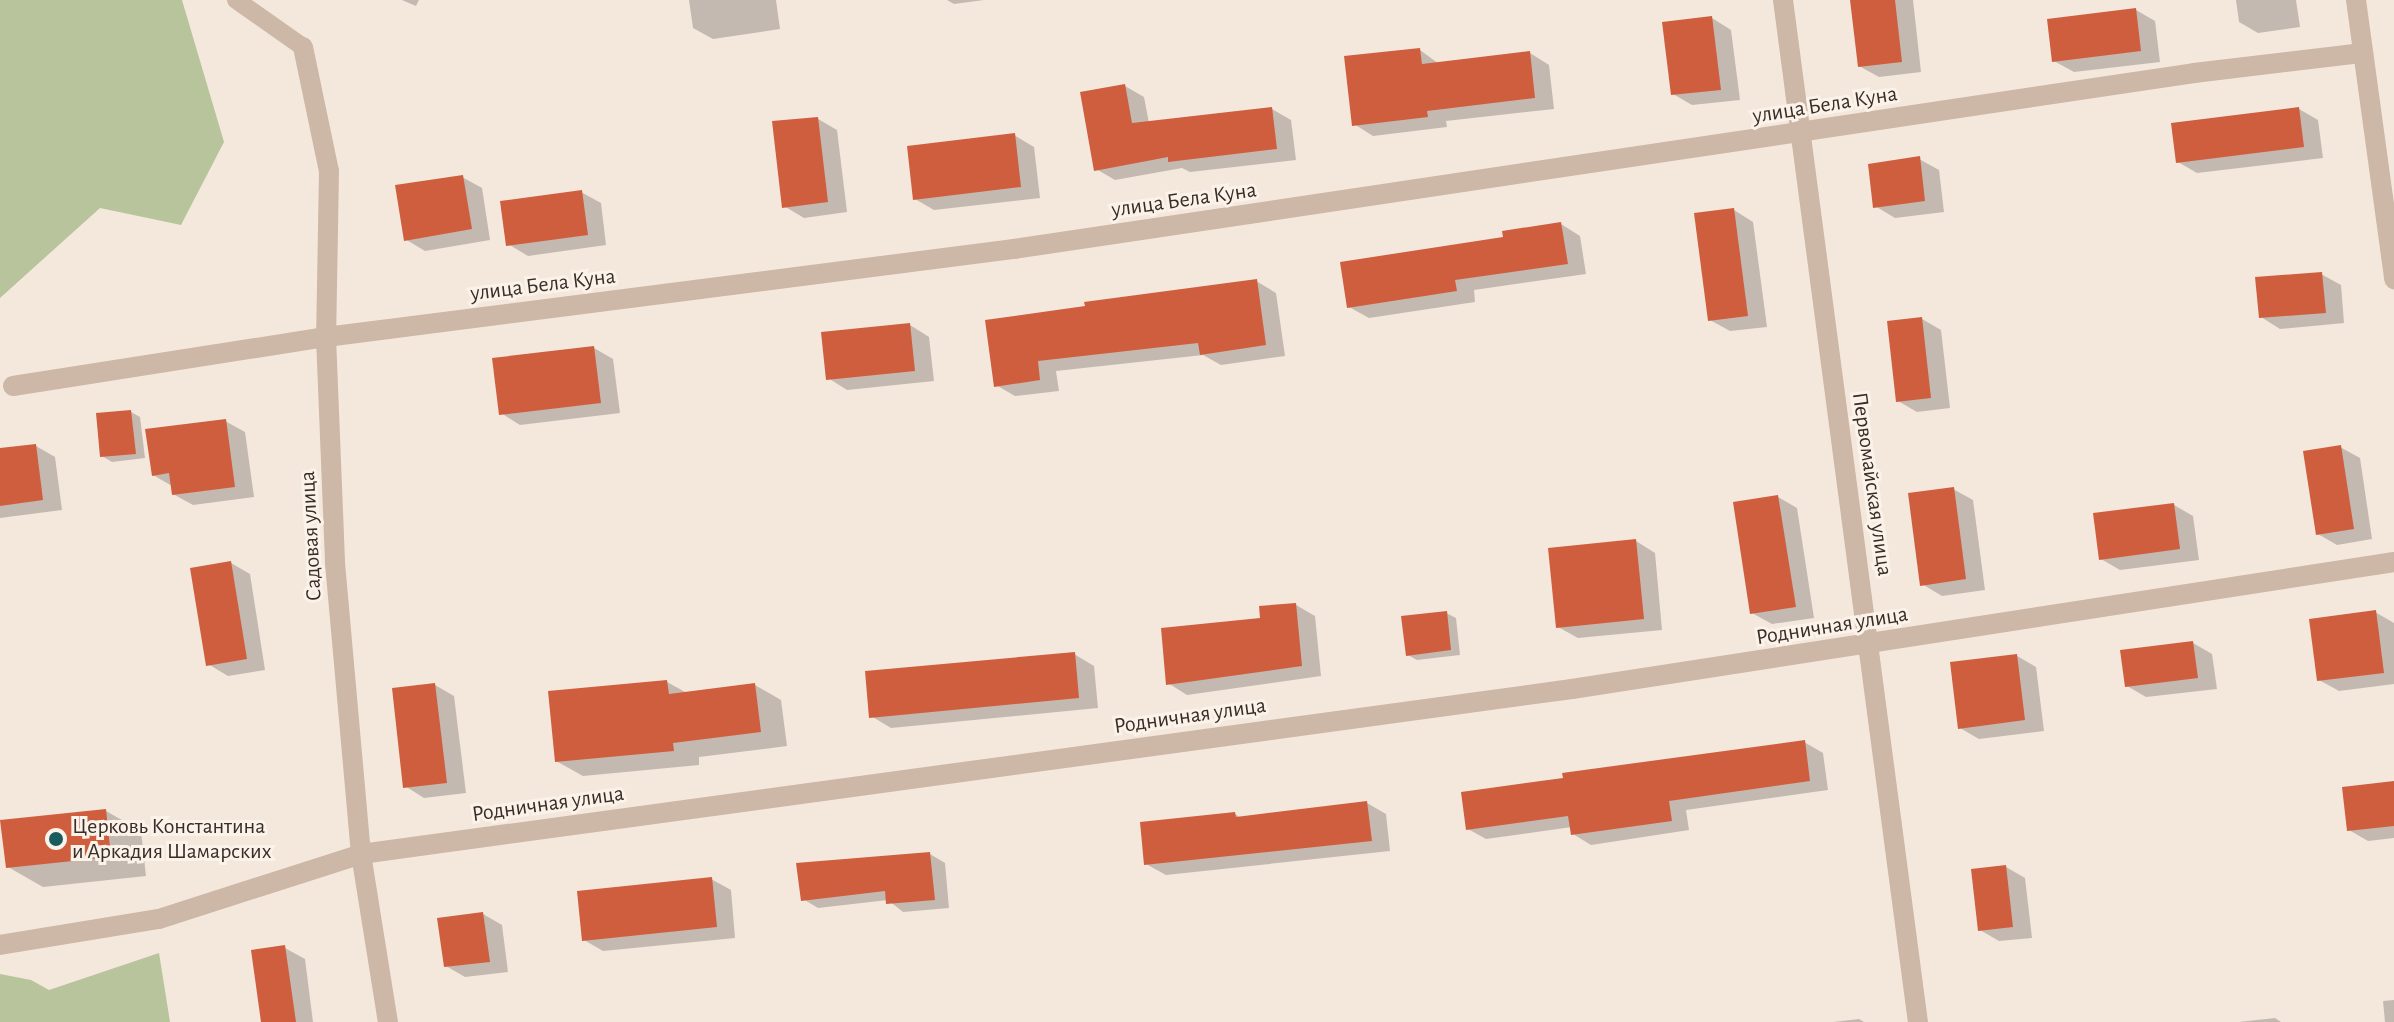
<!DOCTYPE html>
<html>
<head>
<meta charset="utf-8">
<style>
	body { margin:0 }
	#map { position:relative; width:2394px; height:1022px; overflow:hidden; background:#f4e8dc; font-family:"Alegreya Sans",sans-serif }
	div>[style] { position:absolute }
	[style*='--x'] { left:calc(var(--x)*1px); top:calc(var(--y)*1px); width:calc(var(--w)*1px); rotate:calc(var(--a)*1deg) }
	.green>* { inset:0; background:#b8c49b }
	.shadow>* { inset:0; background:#0003 }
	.building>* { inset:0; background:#cf5e3f }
	.service>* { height:18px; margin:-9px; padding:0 9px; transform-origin:9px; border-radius:9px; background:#cdb7a7 }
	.minor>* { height:20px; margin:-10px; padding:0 10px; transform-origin:10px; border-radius:10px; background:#cdb7a7 }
	.dots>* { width:22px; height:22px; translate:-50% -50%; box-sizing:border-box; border:4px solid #fbf2e9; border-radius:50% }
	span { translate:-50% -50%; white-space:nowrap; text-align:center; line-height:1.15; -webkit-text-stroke:6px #fbf2e9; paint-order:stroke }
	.street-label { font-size:22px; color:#392d28 }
	.poi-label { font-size:22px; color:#392d28 }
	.left { translate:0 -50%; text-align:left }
</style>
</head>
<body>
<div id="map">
	<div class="green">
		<div style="clip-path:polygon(0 0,182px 0,224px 142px,181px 225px,100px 208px,0 298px)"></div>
		<div style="clip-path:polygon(159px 953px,170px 1022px,0 1022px,0 974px,31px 980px,49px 990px)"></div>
	</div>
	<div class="shadow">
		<div style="clip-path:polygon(402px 0,419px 0,416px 6px)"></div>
		<div style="clip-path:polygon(689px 0,776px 0,780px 29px,713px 39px,693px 28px)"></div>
		<div style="clip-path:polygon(947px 0,984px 0,954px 4px)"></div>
		<div style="clip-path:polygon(1852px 0,1913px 0,1921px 72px,1879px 77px,1859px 66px)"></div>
		<div style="clip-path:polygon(2236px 0,2296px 0,2300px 27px,2258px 33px,2239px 22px)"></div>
		<div style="clip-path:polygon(2136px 10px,2155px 21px,2160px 62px,2074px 72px,2054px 61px)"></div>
		<div style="clip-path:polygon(1712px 18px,1731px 30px,1740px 100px,1692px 105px,1673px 94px)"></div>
		<div style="clip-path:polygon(1420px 50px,1439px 64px,1530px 53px,1549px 65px,1554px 109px,1446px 121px,1447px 127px,1373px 136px,1354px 124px)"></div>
		<div style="clip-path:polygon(1125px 86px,1144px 97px,1149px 123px,1272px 109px,1291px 120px,1296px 160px,1190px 172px,1182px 168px,1115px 180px,1096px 169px)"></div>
		<div style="clip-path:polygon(2299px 109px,2318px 120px,2323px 158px,2197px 173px,2178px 162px)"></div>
		<div style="clip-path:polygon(818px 119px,837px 130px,847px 212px,804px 218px,784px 206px)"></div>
		<div style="clip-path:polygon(1014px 135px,1034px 147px,1040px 198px,934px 210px,915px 199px)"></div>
		<div style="clip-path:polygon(1919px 159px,1939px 170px,1944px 212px,1895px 218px,1875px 206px)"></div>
		<div style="clip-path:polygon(462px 177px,482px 188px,490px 240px,425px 251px,405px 239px)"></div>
		<div style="clip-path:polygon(581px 192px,601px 203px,606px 245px,528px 256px,508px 244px)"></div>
		<div style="clip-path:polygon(1734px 210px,1753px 222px,1767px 327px,1730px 331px,1710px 320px)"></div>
		<div style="clip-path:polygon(1561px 224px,1580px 236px,1586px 274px,1474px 290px,1475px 302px,1369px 318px,1349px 307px,1505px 238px)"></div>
		<div style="clip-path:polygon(2321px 274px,2341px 285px,2344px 323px,2280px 329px,2261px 317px)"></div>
		<div style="clip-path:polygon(1256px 281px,1276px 293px,1285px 356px,1221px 365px,1203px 355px,1056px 371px,1059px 391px,1015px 396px,996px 385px,988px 322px)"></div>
		<div style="clip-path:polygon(1922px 319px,1941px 330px,1950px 408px,1917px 412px,1898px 401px)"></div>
		<div style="clip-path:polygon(910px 325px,929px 337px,934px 381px,847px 390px,828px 378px)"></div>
		<div style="clip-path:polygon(594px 348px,613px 359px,620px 413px,520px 425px,501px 413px)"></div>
		<div style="clip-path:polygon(131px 412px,140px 417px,145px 458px,112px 462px,102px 456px)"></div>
		<div style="clip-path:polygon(225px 421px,245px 432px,254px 497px,193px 505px,173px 494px,172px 486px,153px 475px)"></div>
		<div style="clip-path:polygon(36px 446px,55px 457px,62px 510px,0 518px,0 450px)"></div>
		<div style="clip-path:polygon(2340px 447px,2360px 458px,2372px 539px,2337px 545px,2318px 534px)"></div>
		<div style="clip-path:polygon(1953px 489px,1973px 500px,1985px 590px,1942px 596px,1922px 584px)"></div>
		<div style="clip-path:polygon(1778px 497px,1797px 508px,1814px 618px,1772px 624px,1752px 613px)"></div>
		<div style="clip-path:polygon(2174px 505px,2193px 516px,2199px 560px,2120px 570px,2101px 559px)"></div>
		<div style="clip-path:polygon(1636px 541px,1655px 553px,1662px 630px,1578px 638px,1558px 627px)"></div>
		<div style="clip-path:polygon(231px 563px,250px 574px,265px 670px,228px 676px,208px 664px)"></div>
		<div style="clip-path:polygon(1296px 605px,1315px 616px,1321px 676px,1187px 695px,1168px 683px,1262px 620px)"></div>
		<div style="clip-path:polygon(2375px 612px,2394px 623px,2394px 684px,2339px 691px,2319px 680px)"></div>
		<div style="clip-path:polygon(1446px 613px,1456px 618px,1460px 655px,1417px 660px,1408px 655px)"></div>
		<div style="clip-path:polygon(2193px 643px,2212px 654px,2217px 689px,2146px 697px,2127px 686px)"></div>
		<div style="clip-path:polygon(1074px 654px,1094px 666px,1098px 708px,891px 728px,871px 716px)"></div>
		<div style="clip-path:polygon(2017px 656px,2036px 667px,2044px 731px,1979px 739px,1960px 728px)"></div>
		<div style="clip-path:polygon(667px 682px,687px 693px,755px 685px,781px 700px,787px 746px,699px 757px,699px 765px,583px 776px,556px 761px)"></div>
		<div style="clip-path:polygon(435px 685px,454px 696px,466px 793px,424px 798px,405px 786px)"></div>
		<div style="clip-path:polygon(1804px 742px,1823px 753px,1828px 790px,1686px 810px,1689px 830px,1591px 845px,1573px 834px,1572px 827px,1486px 839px,1468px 829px)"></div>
		<div style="clip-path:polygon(2394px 783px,2394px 838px,2368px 841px,2349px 830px)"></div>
		<div style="clip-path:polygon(1367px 803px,1386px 814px,1390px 851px,1166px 875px,1146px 864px,1235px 814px,1241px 818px)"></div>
		<div style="clip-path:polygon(106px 811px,141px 831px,146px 876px,43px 887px,8px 867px)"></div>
		<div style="clip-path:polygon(930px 854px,945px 863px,949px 908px,903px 912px,888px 900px,818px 908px,803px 899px)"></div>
		<div style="clip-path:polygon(2006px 867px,2025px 878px,2032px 938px,1999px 941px,1980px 930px)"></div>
		<div style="clip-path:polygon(711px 879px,731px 890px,735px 938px,603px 951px,584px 940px)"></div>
		<div style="clip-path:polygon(483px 914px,502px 925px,508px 972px,465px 977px,446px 966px)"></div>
		<div style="clip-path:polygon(285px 948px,305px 959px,313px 1022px,263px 1022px)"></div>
		<div style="clip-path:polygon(2394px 1000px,2394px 1022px,2385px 1022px,2383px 1001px)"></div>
		<div style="clip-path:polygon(2275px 1018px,2281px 1022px,2239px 1022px)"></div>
		<div style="clip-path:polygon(1859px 1019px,1864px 1022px,1833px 1022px)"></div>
	</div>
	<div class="building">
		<div style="clip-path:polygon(1850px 0,1895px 0,1902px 62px,1858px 67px)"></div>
		<div style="clip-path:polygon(2136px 8px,2141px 51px,2052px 62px,2047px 19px)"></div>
		<div style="clip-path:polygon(1712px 16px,1721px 90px,1671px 95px,1662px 22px)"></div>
		<div style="clip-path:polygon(1420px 48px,1422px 64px,1530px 51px,1535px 98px,1427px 111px,1428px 117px,1352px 126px,1344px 56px)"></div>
		<div style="clip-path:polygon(1125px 84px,1132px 123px,1272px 107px,1277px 149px,1168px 162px,1168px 157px,1094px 171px,1080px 92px)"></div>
		<div style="clip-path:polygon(2299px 107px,2304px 147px,2176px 163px,2171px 123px)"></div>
		<div style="clip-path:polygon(818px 117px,828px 202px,782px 208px,772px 121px)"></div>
		<div style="clip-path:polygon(1015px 133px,1021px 187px,913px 200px,907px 146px)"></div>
		<div style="clip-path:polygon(1920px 156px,1925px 201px,1873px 208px,1868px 164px)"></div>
		<div style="clip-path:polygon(463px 175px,472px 229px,404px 241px,395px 185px)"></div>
		<div style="clip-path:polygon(582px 190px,588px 235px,506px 246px,500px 201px)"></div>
		<div style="clip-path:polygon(1734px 208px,1748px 316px,1708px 321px,1694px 213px)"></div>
		<div style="clip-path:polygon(1561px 222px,1568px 264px,1455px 280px,1457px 291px,1347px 308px,1340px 262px,1503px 237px,1502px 231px)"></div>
		<div style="clip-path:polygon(2322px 272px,2326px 313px,2259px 318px,2255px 277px)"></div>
		<div style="clip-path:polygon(1257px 279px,1266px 345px,1200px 355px,1198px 343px,1038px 361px,1040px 380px,994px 387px,985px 320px,1085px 306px,1084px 302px)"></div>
		<div style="clip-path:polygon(1922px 317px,1931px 398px,1896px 402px,1887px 321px)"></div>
		<div style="clip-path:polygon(910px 323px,915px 371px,826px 380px,821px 332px)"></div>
		<div style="clip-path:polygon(594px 346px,601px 403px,499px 415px,492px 358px)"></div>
		<div style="clip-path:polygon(131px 410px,136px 454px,100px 457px,96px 413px)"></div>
		<div style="clip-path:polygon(226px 419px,235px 487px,172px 495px,169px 473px,152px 476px,145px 429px)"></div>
		<div style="clip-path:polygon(36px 444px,43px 500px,0 506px,0 448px)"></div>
		<div style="clip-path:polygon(2341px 445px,2354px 529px,2316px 535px,2303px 451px)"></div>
		<div style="clip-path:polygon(1954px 487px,1966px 579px,1920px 586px,1908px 493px)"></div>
		<div style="clip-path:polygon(1778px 495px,1796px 607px,1750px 614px,1733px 502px)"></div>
		<div style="clip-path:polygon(2174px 503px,2180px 549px,2099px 560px,2093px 513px)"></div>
		<div style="clip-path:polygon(1636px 539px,1644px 619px,1556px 628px,1548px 548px)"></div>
		<div style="clip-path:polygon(231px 561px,247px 659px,206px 666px,190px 568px)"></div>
		<div style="clip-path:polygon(1296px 603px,1302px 666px,1166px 685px,1161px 628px,1260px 618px,1259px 606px)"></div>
		<div style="clip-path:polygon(2376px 610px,2384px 673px,2317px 681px,2309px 619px)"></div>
		<div style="clip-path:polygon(1447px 611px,1451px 650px,1406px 656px,1401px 616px)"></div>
		<div style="clip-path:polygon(2193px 641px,2198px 678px,2125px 687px,2120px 650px)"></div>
		<div style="clip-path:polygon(1075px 652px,1079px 698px,869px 718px,865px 671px)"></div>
		<div style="clip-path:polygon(2017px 654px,2025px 720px,1958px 729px,1950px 662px)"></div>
		<div style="clip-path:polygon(667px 680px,669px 694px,755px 683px,761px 732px,673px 743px,674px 751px,555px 762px,548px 691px)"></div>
		<div style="clip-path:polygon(435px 683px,447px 783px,403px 788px,392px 688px)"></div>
		<div style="clip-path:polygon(1805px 740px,1810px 781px,1669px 801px,1672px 821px,1571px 835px,1568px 816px,1466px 830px,1461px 792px,1563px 778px,1562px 773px)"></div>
		<div style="clip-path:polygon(2394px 781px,2394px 826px,2347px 831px,2342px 787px)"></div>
		<div style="clip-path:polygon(1367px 801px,1372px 841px,1144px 865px,1140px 822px,1235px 812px,1236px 817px)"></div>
		<div style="clip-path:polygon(106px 809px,111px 857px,6px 868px,0 820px)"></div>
		<div style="clip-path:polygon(930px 852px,935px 900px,886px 904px,885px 891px,801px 901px,796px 863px)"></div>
		<div style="clip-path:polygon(2006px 865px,2013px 927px,1978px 931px,1971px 869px)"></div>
		<div style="clip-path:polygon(712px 877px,717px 927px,582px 941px,577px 891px)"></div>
		<div style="clip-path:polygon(483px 912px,490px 962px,444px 967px,437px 918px)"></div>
		<div style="clip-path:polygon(285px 945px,296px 1022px,261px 1022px,251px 950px)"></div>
	</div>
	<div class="service">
		<div style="--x:236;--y:0;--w:82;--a:35"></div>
	</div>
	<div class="minor">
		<div style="--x:1783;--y:0;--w:1031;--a:82.48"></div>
		<div style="--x:2356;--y:0;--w:282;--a:82.2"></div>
		<div style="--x:303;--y:47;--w:127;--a:78.2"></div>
		<div style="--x:329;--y:171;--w:166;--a:91"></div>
		<div style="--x:326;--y:337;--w:226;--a:87.7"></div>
		<div style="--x:335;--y:563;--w:292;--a:84.9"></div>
		<div style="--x:361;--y:854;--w:170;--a:80.9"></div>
		<div style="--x:13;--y:386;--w:317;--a:-8.9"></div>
		<div style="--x:326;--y:337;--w:694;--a:-7.29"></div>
		<div style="--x:1014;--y:249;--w:1193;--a:-8.48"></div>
		<div style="--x:2194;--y:73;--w:168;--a:-6.8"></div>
		<div style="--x:0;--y:945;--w:161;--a:-9.3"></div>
		<div style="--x:159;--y:919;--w:212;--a:-17.8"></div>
		<div style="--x:361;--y:854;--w:1222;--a:-7.76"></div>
		<div style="--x:1572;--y:689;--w:832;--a:-8.78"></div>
	</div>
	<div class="dots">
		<div style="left:56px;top:839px;background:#1a5c5e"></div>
	</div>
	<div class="street-label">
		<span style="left:1825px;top:105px;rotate:-9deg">улица Бела Куна</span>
		<span style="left:1184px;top:200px;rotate:-8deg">улица Бела Куна</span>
		<span style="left:543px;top:285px;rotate:-7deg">улица Бела Куна</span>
		<span style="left:1872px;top:484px;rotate:82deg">Первомайская улица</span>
		<span style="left:311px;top:536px;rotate:-93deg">Садовая улица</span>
		<span style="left:1832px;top:626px;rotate:-9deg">Родничная улица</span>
		<span style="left:1190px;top:716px;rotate:-8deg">Родничная улица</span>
		<span style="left:548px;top:804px;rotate:-8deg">Родничная улица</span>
	</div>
	<div class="poi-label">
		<span class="left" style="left:72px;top:839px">Церковь Константина<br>и Аркадия Шамарских</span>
	</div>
</div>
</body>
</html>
